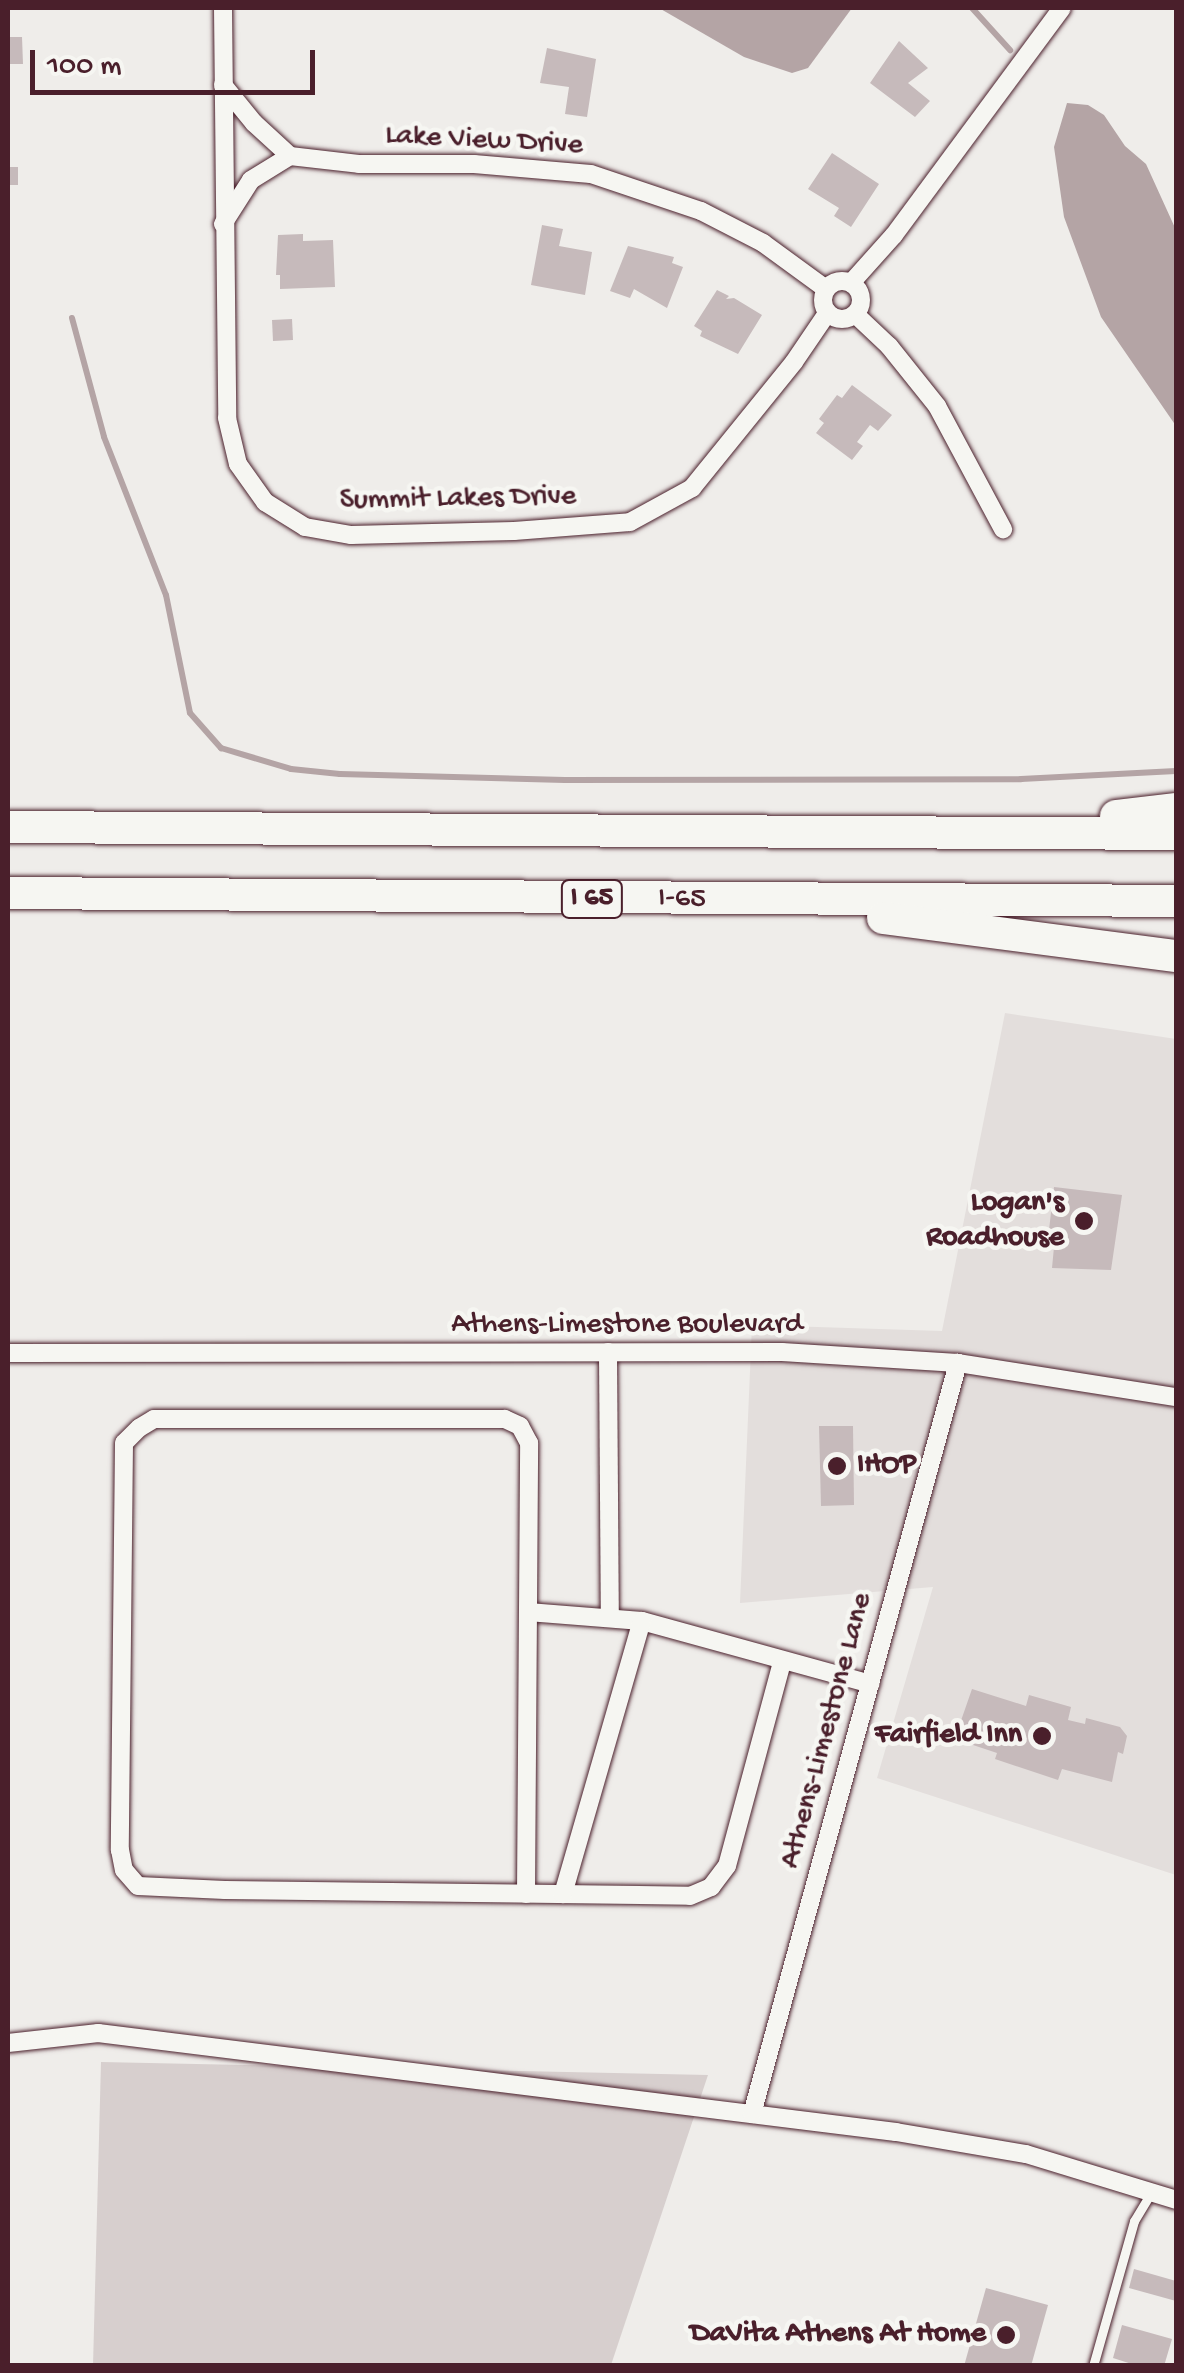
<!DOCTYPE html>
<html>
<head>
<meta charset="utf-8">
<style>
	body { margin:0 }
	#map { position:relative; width:1184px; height:2373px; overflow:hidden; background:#efedea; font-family:"Gochi Hand",sans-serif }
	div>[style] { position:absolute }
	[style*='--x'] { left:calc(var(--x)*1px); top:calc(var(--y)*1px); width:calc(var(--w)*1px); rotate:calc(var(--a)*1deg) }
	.built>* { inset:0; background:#e3dedc }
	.green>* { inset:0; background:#d7cfce }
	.water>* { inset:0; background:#b4a4a5 }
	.stream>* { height:6px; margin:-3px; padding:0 3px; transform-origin:3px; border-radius:3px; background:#b4a4a5 }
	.building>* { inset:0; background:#c6babb }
	.roads { filter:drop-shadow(0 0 2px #4a1f2b) drop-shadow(0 0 2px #4a1f2b) }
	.lane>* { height:9px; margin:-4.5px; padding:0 4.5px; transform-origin:4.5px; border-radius:4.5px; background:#f6f6f2 }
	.street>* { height:18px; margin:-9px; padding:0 9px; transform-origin:9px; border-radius:9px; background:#f6f6f2 }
	.street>.ring { margin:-9px; padding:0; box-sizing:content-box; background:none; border:18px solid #f6f6f2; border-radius:50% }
	.highway>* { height:32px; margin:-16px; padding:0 16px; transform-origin:16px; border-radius:16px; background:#f6f6f2 }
	.dots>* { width:28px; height:28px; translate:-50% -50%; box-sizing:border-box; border:5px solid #f6f6f2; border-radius:50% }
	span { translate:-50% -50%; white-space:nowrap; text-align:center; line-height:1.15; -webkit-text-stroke:9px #f6f6f2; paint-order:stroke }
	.shield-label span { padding:2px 8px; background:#f6f6f2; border:2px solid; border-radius:8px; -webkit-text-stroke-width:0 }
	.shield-label { font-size:28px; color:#4a1f2b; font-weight:700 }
	.street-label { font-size:30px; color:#4a1f2b }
	.poi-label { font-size:30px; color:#4a1f2b; font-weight:700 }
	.right { translate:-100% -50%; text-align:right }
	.left { translate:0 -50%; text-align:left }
	.frame { position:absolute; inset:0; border:10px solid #4a1f2b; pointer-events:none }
	.scale { position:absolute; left:30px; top:50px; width:285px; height:45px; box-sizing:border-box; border:5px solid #4a1f2b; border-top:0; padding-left:12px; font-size:30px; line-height:35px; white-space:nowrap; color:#4a1f2b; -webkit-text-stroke:8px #f6f6f2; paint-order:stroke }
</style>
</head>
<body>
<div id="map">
	<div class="built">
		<div style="clip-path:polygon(1005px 1013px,1176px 1039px,1176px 1875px,877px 1778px,933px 1587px,740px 1603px,752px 1325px,942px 1331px)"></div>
	</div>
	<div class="green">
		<div style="clip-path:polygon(101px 2062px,708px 2075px,611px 2365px,93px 2366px)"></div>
	</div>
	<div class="water">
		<div style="clip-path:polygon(659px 8px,852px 8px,808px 68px,792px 73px,744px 57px)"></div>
		<div style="clip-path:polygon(1067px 103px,1088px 105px,1104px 115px,1125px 146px,1146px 164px,1176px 230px,1176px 426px,1101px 317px,1064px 217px,1054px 147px)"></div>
	</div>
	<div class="stream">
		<div style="--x:972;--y:8;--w:57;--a:47.9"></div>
		<div style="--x:72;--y:318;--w:123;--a:74.9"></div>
		<div style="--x:104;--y:437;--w:170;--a:68.6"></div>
		<div style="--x:166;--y:595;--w:120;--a:78.5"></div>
		<div style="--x:190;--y:713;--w:47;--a:48.5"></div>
		<div style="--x:221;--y:748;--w:73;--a:16.7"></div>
		<div style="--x:291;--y:769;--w:49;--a:5.8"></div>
		<div style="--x:340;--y:774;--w:225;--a:1.5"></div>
		<div style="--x:565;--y:780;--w:456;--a:-0.1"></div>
		<div style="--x:1021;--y:779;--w:155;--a:-3"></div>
	</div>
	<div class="building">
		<div style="clip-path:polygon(8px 37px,22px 37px,23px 64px,8px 64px)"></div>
		<div style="clip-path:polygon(899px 41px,928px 68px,908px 83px,930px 101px,915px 117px,870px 83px)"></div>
		<div style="clip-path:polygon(547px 48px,596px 59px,587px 117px,565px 114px,569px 87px,540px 83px)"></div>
		<div style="clip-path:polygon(832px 153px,879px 184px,851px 227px,834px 216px,839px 208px,808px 189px)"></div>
		<div style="clip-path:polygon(8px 167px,18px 167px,18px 185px,8px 185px)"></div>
		<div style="clip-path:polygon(542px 225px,563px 229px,559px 246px,592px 252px,585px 295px,531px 285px)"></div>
		<div style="clip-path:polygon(303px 234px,303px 241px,333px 240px,335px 287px,280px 289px,280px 275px,276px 275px,278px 235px)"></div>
		<div style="clip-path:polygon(628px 246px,674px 257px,672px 263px,683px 267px,667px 308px,634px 289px,630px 298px,610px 291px)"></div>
		<div style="clip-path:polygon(717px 290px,729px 296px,726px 299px,734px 298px,762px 315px,738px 354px,700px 336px,702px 331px,694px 326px)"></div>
		<div style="clip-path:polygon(292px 319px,293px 340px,273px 341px,272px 320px)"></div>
		<div style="clip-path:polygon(852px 385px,892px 415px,878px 431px,870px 425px,857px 442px,863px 446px,852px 460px,816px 433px,824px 423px,819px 419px,837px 395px,842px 398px)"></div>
		<div style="clip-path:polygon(1054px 1187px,1122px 1195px,1111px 1270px,1052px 1268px,1054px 1247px,1047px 1247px)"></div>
		<div style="clip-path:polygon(819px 1426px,853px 1426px,854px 1505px,821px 1506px)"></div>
		<div style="clip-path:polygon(972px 1689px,1026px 1706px,1029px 1695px,1071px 1707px,1068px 1720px,1085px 1724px,1086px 1718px,1120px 1727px,1127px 1736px,1123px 1754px,1118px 1752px,1112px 1782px,1062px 1769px,1058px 1780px,995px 1759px,997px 1753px,964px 1742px,965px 1738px,956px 1735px)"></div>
		<div style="clip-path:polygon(1134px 2269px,1176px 2281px,1176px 2301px,1129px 2288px)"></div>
		<div style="clip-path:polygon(986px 2288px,1048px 2305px,1031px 2366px,964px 2366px)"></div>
		<div style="clip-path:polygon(1122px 2325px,1172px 2339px,1164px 2366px,1138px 2366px,1113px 2358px)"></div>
	</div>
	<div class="roads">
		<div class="lane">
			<div style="--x:1093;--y:2366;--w:151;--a:-74.2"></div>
			<div style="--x:1134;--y:2221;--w:33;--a:-59"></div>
		</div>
		<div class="street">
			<div style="--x:223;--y:8;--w:410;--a:89.4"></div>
			<div style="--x:227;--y:418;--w:47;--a:76.6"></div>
			<div style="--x:238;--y:464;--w:47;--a:54.6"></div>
			<div style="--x:265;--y:502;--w:47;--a:32"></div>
			<div style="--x:305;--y:527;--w:47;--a:9.9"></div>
			<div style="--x:351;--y:535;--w:163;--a:-1.4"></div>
			<div style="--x:514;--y:531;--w:116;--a:-4.4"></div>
			<div style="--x:630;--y:522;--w:71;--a:-28.7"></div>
			<div style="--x:692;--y:488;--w:162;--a:-51"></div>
			<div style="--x:794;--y:362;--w:60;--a:-55.8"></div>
			<div style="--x:223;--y:85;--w:49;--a:50.8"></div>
			<div style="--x:254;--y:123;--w:49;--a:42.5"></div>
			<div style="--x:290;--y:156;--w:69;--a:6.6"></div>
			<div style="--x:359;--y:164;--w:115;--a:0"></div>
			<div style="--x:474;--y:164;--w:117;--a:4.9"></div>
			<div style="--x:591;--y:174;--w:116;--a:18.6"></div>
			<div style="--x:701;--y:211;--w:70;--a:27.3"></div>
			<div style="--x:763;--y:243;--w:78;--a:36.1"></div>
			<div style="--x:223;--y:224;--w:52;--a:-57.5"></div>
			<div style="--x:251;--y:180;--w:46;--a:-31.6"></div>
			<div class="ring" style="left:823px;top:281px;width:20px;height:20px"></div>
			<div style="--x:851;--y:283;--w:64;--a:-48.1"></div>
			<div style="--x:894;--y:235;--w:282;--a:-53.5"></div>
			<div style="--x:855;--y:314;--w:47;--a:43.3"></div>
			<div style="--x:889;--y:346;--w:77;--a:51.3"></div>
			<div style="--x:937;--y:406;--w:140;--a:61.8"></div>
			<div style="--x:608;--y:1352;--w:265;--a:89.6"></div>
			<div style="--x:8;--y:1353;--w:774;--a:-0.07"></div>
			<div style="--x:782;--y:1352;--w:176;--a:3.6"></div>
			<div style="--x:958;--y:1363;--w:221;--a:8.9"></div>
			<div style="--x:528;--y:1612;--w:114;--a:4.5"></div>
			<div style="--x:642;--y:1621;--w:237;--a:15.4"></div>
			<div style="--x:526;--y:1894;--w:451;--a:-89.6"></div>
			<div style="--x:529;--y:1443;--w:19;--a:-118"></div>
			<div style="--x:520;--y:1426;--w:17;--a:-155"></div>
			<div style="--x:505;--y:1419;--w:351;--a:180"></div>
			<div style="--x:154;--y:1419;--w:17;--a:149"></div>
			<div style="--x:139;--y:1428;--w:21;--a:135"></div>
			<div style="--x:124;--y:1443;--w:407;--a:90.6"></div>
			<div style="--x:120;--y:1850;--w:20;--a:79"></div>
			<div style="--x:124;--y:1870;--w:21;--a:49"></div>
			<div style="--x:138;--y:1886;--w:87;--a:2.6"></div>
			<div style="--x:225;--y:1890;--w:465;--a:0.7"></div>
			<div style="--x:690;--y:1896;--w:23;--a:-23"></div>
			<div style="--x:711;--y:1887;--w:26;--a:-53"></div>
			<div style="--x:727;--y:1866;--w:211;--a:-74.9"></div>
			<div style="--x:563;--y:1894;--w:284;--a:-73.9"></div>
			<div style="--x:8;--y:2043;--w:91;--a:-6.3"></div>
			<div style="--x:98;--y:2033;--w:804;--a:7.07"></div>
			<div style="--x:896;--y:2132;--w:132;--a:9.6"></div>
			<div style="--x:1026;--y:2154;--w:157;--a:17"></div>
			<div style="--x:752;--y:2114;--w:779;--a:-74.66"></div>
		</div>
		<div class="highway">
			<div style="--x:1116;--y:816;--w:60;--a:-6.7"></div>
			<div style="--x:8;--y:827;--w:1168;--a:0.34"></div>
			<div style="--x:8;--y:893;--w:1168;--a:0.39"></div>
			<div style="--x:883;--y:918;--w:295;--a:7.4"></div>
		</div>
	</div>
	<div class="dots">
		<div style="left:1084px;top:1221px;background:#4a1f2b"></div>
		<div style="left:837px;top:1466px;background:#4a1f2b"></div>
		<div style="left:1042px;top:1736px;background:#4a1f2b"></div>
		<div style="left:1006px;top:2335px;background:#4a1f2b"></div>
	</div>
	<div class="shield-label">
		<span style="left:592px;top:899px">I 65</span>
	</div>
	<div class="street-label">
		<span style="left:484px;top:142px;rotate:3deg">Lake View Drive</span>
		<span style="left:458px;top:500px;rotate:-1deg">Summit Lakes Drive</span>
		<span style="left:682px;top:900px;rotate:1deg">I-65</span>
		<span style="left:627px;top:1326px">Athens-Limestone Boulevard</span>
		<span style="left:828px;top:1731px;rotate:-75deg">Athens-Limestone Lane</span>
	</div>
	<div class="poi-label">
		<span class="right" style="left:1064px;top:1221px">Logan's<br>Roadhouse</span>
		<span class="left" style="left:857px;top:1466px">IHOP</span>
		<span class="right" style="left:1022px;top:1736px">Fairfield Inn</span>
		<span class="right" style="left:986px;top:2335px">DaVita Athens At Home</span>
	</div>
	<div class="frame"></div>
	<div class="scale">100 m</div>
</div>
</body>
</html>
